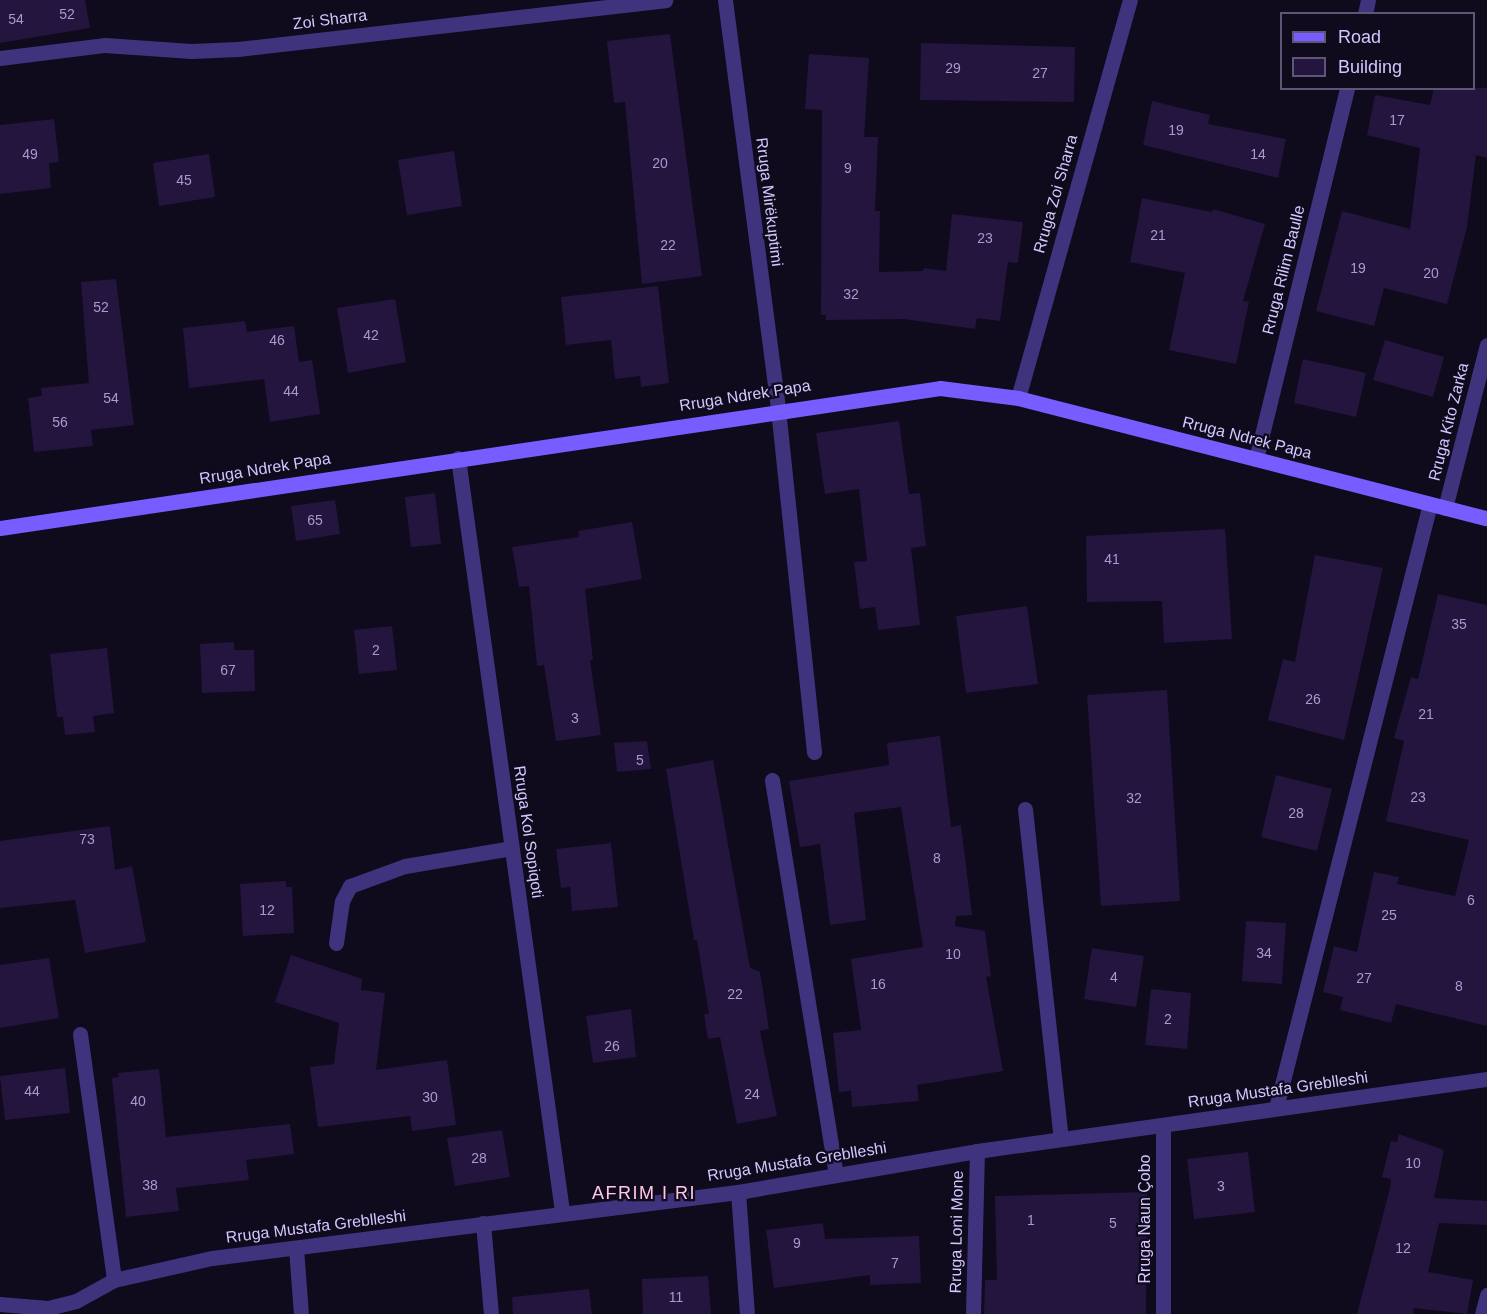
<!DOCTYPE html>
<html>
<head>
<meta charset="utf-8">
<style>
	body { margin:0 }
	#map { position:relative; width:1487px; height:1314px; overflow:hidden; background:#100a1d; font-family:Arial,sans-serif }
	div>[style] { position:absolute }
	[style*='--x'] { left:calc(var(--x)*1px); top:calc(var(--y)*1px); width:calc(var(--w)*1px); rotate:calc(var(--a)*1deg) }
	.building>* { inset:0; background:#23153e }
	.street>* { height:15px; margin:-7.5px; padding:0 7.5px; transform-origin:7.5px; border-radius:7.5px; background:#40337e }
	.secondary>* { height:15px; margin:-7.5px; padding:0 7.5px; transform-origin:7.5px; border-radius:7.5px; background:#775dff }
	span { translate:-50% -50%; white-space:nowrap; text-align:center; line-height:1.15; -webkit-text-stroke:4.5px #100a1d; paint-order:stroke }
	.number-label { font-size:14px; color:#a89acf }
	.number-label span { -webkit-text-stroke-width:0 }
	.street-label { font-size:16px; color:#d4c6ff }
	.neighbourhood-label { font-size:18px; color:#ffc8e3; letter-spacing:1.5px }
	.legend { position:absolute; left:1280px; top:12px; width:195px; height:78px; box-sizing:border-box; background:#100a1d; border:2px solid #5e5577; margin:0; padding:8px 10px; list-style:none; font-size:18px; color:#d4c6ff }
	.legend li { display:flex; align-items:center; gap:12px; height:30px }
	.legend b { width:30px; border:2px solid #5e5577 }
</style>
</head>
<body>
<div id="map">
	<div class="building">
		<div style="clip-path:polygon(0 0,85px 0,90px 28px,0 43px)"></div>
		<div style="clip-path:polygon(670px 34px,702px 276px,642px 284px,625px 102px,614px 103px,607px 41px)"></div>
		<div style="clip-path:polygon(921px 43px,1075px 47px,1074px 102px,920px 100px)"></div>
		<div style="clip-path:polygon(809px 54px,869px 58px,864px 137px,878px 137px,875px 211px,880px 211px,879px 272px,923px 271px,924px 268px,946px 271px,952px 214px,1023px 222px,1018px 263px,1008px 262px,1000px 321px,977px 318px,975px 329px,904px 319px,826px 320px,826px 315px,821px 315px,822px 110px,805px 109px)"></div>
		<div style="clip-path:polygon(1434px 88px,1487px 88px,1487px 158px,1476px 155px,1467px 227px,1447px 304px,1384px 288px,1374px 326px,1316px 311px,1342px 211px,1410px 229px,1420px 148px,1367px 135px,1375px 95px,1430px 105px)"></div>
		<div style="clip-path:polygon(1152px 101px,1210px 115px,1208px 124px,1286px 139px,1278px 178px,1143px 145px)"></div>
		<div style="clip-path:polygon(54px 119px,59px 162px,49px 163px,51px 188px,0 194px,0 125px)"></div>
		<div style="clip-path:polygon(454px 151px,462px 206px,407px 215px,398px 160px)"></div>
		<div style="clip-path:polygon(209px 154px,215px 197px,159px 206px,153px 163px)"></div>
		<div style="clip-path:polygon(1142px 198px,1212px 212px,1213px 209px,1265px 224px,1243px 301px,1249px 302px,1236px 364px,1169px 350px,1185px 273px,1130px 262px)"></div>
		<div style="clip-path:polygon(116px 279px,134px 425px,91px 430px,93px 446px,34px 452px,28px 398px,42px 396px,41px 388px,89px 383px,81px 282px)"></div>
		<div style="clip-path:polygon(658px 286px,669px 383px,641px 387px,640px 376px,615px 379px,611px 340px,566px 345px,561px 297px)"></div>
		<div style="clip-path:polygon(395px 299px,406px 362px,348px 373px,337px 308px)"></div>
		<div style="clip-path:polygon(245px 321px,247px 332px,294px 326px,299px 362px,312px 360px,320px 414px,270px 422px,264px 379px,189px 388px,183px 328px)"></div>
		<div style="clip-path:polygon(1385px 340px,1444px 357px,1433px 397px,1373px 380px)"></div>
		<div style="clip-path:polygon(1303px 359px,1366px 373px,1356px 417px,1294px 403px)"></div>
		<div style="clip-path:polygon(899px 421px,909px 494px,920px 493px,926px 546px,911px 548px,920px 625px,878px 630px,875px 607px,860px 609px,854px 562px,867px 561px,859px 489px,825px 494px,816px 433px)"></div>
		<div style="clip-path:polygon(435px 493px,441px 544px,411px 547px,405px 497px)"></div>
		<div style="clip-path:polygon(335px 500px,340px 534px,296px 541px,291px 506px)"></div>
		<div style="clip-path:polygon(632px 522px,642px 579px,585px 589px,593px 660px,590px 660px,601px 735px,556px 741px,544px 665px,537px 666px,529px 586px,519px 587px,512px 547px,579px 537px,578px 531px)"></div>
		<div style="clip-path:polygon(1225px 529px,1232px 639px,1164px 643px,1162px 601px,1087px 602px,1086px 536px)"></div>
		<div style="clip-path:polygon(1315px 555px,1383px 568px,1344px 740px,1268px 720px,1283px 659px,1295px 662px)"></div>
		<div style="clip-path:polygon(1438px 594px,1487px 605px,1487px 1026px,1396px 1004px,1391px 1023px,1340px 1010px,1343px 997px,1323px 992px,1334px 946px,1357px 952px,1374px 872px,1399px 877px,1397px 884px,1455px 896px,1469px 840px,1386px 821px,1404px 741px,1394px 738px,1411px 677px,1418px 679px)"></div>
		<div style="clip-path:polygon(1027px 606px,1038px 684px,966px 693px,956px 616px)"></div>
		<div style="clip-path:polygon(392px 626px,397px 670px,359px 674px,354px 630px)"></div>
		<div style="clip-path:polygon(234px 642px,234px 650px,254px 650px,255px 691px,202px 693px,200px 644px)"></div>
		<div style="clip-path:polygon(107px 648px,114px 713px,93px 716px,95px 732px,65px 735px,63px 717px,57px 717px,50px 654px)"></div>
		<div style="clip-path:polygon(1167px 690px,1180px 901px,1101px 906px,1087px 695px)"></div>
		<div style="clip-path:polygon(940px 736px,951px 827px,961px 825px,972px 915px,956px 916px,955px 926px,985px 931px,991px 976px,986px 977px,1003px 1071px,917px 1085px,919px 1101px,852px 1107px,851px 1091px,839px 1092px,833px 1033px,861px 1030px,851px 959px,923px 947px,901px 807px,854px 813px,866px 920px,830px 925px,820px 844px,800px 847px,789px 781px,889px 765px,887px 743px)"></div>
		<div style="clip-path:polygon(647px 741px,651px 769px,617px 772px,614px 743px)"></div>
		<div style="clip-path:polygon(713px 760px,750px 968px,760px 972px,769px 1029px,760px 1031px,777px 1116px,737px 1124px,720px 1037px,708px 1039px,704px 1014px,709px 1014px,697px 940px,694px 940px,666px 769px)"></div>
		<div style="clip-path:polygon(1276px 775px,1332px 789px,1317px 851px,1261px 837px)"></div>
		<div style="clip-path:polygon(110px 826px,115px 870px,132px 866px,146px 942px,85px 953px,75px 900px,0 908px,0 841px)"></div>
		<div style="clip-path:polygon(611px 843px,618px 907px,572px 911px,570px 887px,561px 888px,556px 849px)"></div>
		<div style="clip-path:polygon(286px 881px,286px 887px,292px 887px,294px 933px,243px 936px,240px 884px)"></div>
		<div style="clip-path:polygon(1246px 921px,1286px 923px,1282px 984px,1242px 981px)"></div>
		<div style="clip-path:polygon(1092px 948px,1144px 956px,1136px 1007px,1084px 999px)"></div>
		<div style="clip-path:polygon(291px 955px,362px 979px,361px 990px,385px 993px,376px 1070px,447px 1060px,456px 1125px,412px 1131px,410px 1116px,318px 1127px,310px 1067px,334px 1064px,339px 1023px,275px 1002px)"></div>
		<div style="clip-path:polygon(49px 958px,59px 1018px,0 1028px,0 965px)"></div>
		<div style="clip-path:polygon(1151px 989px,1191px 993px,1187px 1049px,1145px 1045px)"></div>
		<div style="clip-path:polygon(631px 1009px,636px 1057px,593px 1063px,586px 1016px)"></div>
		<div style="clip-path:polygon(65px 1068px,70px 1113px,5px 1120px,0 1076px)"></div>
		<div style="clip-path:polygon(159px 1069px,166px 1137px,290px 1124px,294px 1154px,246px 1160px,249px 1180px,176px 1188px,179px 1211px,126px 1217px,112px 1078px,119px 1077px,118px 1073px)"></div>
		<div style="clip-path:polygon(502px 1130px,510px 1177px,455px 1186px,447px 1138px)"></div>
		<div style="clip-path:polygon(1399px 1134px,1444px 1150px,1434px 1198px,1487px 1201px,1487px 1225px,1439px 1223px,1428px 1272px,1473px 1280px,1467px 1314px,1414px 1308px,1413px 1314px,1357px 1314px,1390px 1188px,1391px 1179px,1382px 1177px,1391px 1141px,1397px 1142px)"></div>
		<div style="clip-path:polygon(1248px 1152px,1255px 1212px,1194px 1219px,1187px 1159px)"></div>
		<div style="clip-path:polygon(1147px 1192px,1146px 1314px,984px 1314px,985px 1280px,997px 1280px,995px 1196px)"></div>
		<div style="clip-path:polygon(823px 1223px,825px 1239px,919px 1236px,921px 1283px,870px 1285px,870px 1275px,774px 1288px,766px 1230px)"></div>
		<div style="clip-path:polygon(708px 1276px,711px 1314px,643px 1314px,642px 1279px)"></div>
		<div style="clip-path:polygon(589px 1289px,592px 1314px,513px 1314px,512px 1297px)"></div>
	</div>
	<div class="street">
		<div style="--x:725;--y:0;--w:412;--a:82.6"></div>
		<div style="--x:778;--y:409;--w:345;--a:84"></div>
		<div style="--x:1365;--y:14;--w:14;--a:-78"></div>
		<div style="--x:0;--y:58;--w:106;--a:-7.1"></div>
		<div style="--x:105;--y:45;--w:86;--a:4"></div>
		<div style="--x:191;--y:51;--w:47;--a:-2.4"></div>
		<div style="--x:238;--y:49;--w:430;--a:-6.5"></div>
		<div style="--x:1018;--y:398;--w:413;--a:-74.3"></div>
		<div style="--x:458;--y:458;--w:760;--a:82.14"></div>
		<div style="--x:1256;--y:459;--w:382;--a:-76.2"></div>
		<div style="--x:1445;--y:508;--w:168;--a:-75.6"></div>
		<div style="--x:772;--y:780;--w:400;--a:80.8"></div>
		<div style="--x:1025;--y:809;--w:332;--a:83.8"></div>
		<div style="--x:336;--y:943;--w:42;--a:-81.9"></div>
		<div style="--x:342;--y:901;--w:17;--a:-62"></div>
		<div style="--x:350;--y:886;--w:59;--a:-20"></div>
		<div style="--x:405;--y:866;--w:108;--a:-9.6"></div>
		<div style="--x:80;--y:1034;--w:248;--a:82.1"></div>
		<div style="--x:1276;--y:1108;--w:623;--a:-75.7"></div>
		<div style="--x:738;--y:1192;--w:122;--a:85.8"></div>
		<div style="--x:483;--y:1223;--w:91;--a:85"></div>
		<div style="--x:296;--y:1248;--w:66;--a:85.7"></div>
		<div style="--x:0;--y:1304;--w:48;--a:4.8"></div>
		<div style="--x:48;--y:1308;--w:29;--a:-14"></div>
		<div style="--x:76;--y:1301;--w:43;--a:-28.9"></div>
		<div style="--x:114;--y:1280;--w:100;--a:-12.7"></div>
		<div style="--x:212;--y:1258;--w:530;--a:-7.15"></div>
		<div style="--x:738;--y:1192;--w:242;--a:-9.7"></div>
		<div style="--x:977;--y:1151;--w:515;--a:-8.04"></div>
		<div style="--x:973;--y:1314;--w:163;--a:-88.6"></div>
		<div style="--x:1163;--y:1314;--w:189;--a:-90"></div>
		<div style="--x:1482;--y:1314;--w:20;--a:-75"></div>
	</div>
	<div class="secondary">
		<div style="--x:0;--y:528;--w:950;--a:-8.47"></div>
		<div style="--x:940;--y:388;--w:79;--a:7.3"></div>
		<div style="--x:1018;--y:398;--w:484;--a:14.4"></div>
	</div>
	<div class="number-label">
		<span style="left:67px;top:14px">52</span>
		<span style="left:16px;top:19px">54</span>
		<span style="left:953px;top:68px">29</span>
		<span style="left:1040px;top:73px">27</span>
		<span style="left:1397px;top:120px">17</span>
		<span style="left:1176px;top:130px">19</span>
		<span style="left:30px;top:154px">49</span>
		<span style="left:1258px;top:154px">14</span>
		<span style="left:660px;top:163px">20</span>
		<span style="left:848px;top:168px">9</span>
		<span style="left:184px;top:180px">45</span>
		<span style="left:1158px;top:235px">21</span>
		<span style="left:985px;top:238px">23</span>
		<span style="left:668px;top:245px">22</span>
		<span style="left:1358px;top:268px">19</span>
		<span style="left:1431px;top:273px">20</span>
		<span style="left:851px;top:294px">32</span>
		<span style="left:101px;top:307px">52</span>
		<span style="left:371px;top:335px">42</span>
		<span style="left:277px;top:340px">46</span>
		<span style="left:291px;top:391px">44</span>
		<span style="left:111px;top:398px">54</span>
		<span style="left:60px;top:422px">56</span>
		<span style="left:315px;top:520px">65</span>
		<span style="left:1112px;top:559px">41</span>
		<span style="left:1459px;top:624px">35</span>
		<span style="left:376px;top:650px">2</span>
		<span style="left:228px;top:670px">67</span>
		<span style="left:1313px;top:699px">26</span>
		<span style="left:1426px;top:714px">21</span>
		<span style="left:575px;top:718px">3</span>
		<span style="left:640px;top:760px">5</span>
		<span style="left:1418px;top:797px">23</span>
		<span style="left:1134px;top:798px">32</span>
		<span style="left:1296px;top:813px">28</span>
		<span style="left:87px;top:839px">73</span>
		<span style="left:937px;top:858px">8</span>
		<span style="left:1471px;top:900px">6</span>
		<span style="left:267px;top:910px">12</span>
		<span style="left:1389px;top:915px">25</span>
		<span style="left:1264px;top:953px">34</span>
		<span style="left:953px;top:954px">10</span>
		<span style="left:1114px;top:977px">4</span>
		<span style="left:1364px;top:978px">27</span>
		<span style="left:878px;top:984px">16</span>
		<span style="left:1459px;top:986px">8</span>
		<span style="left:735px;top:994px">22</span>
		<span style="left:1168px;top:1019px">2</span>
		<span style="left:612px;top:1046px">26</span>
		<span style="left:32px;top:1091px">44</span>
		<span style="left:752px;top:1094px">24</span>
		<span style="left:430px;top:1097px">30</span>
		<span style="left:138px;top:1101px">40</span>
		<span style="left:479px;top:1158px">28</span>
		<span style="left:1413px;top:1163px">10</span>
		<span style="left:150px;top:1185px">38</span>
		<span style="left:1221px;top:1186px">3</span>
		<span style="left:1031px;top:1220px">1</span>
		<span style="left:1113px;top:1223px">5</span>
		<span style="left:797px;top:1243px">9</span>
		<span style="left:1403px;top:1248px">12</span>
		<span style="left:895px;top:1263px">7</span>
		<span style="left:676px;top:1297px">11</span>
	</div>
	<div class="street-label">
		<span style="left:330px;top:20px;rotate:-7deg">Zoi Sharra</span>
		<span style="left:1056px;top:194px;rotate:-74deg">Rruga Zoi Sharra</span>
		<span style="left:769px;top:202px;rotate:83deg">Rruga Mirëkuptimi</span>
		<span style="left:1284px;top:270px;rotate:-76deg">Rruga Rilim Baulle</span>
		<span style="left:745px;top:396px;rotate:-9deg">Rruga Ndrek Papa</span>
		<span style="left:1449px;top:422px;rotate:-76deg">Rruga Kito Zarka</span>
		<span style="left:1247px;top:438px;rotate:14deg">Rruga Ndrek Papa</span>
		<span style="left:265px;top:469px;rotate:-9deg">Rruga Ndrek Papa</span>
		<span style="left:528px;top:832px;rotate:82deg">Rruga Kol Sopiqoti</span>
		<span style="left:1278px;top:1090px;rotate:-8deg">Rruga Mustafa Greblleshi</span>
		<span style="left:797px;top:1162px;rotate:-9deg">Rruga Mustafa Greblleshi</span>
		<span style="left:1145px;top:1219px;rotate:-90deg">Rruga Naun Çobo</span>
		<span style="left:316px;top:1227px;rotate:-7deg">Rruga Mustafa Greblleshi</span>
		<span style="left:957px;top:1232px;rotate:-89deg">Rruga Loni Mone</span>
	</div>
	<div class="neighbourhood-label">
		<span style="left:644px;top:1193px">AFRIM I RI</span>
	</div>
	<ul class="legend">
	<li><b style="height:8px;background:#775dff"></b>Road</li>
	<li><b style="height:16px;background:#23153e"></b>Building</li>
	</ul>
</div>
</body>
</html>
